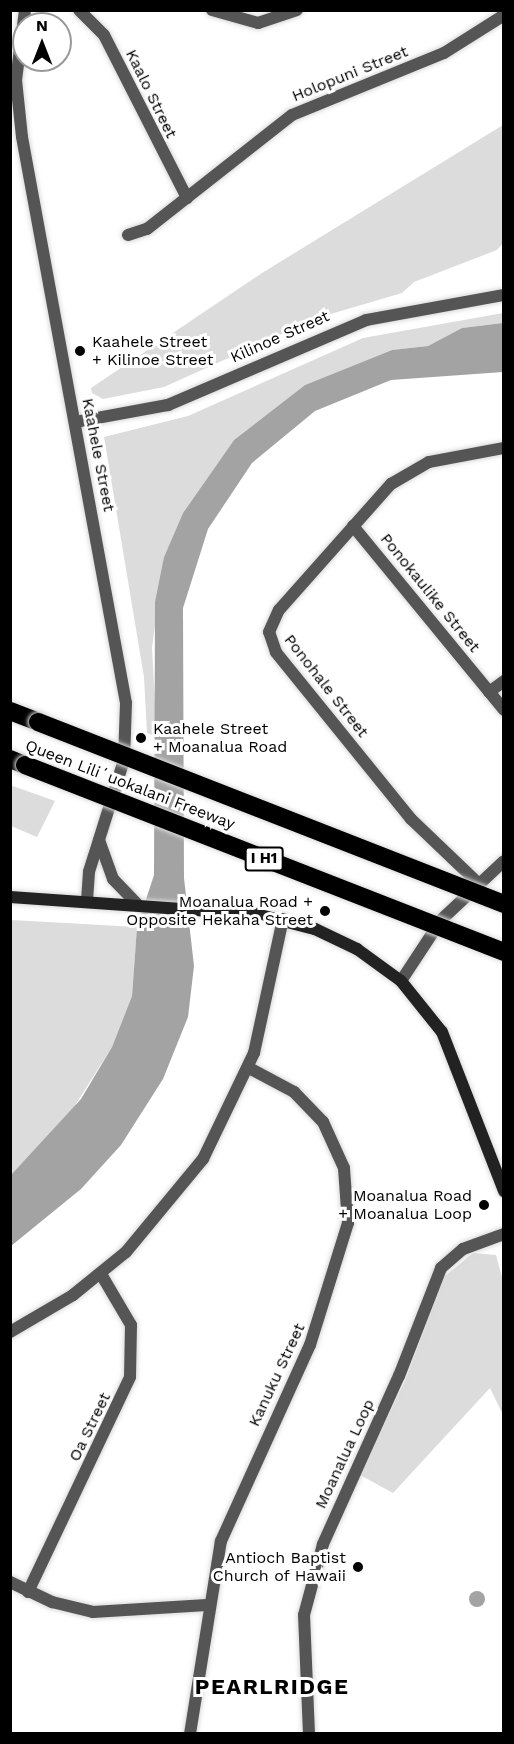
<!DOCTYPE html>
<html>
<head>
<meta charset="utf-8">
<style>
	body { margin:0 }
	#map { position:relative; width:514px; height:1744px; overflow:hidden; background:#fff; font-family:"Work Sans",sans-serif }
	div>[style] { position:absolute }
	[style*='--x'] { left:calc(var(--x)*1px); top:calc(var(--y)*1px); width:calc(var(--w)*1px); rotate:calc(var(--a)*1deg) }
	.green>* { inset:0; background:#dcdcdc }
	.water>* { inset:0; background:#a3a3a3 }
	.round { border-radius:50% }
	.roads { filter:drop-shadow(0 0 2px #dbdbdb) drop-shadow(0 0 2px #dbdbdb) }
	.minor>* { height:12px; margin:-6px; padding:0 6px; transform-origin:6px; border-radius:6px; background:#555 }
	.tertiary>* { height:12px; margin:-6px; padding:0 6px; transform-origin:6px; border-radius:6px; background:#555 }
	.secondary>* { height:12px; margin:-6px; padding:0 6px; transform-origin:6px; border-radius:6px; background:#222 }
	.motorway>* { height:18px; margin:-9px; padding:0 9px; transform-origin:9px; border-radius:9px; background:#000 }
	.bridges { filter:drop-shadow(0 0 2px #dbdbdb) drop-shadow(0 0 2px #dbdbdb) }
	.motorway-bridge>* { height:18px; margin:-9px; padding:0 9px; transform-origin:9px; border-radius:9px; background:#000 }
	.dots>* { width:16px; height:16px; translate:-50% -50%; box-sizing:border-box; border:3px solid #fff; border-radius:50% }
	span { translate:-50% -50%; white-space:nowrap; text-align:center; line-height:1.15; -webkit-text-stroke:6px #fff; paint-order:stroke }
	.shield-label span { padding:2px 4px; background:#fff; border:2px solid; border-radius:4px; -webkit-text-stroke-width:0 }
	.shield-label { font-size:15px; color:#000; font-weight:700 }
	.street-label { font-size:16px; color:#000 }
	.poi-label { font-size:16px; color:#000 }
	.left { translate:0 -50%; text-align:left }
	.right { translate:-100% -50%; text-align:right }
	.district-label { font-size:22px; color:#000; font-weight:700; letter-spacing:1.5px }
	.frame { position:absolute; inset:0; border:12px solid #000; pointer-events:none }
	.north { position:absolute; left:12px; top:12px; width:60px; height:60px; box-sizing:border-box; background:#fff; border:2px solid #999; border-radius:50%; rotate:0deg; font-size:16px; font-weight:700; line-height:24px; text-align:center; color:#000 }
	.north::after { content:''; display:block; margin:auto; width:21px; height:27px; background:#000; clip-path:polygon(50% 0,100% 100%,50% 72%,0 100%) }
</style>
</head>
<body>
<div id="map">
	<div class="green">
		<div style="clip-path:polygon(503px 125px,504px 242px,497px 250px,414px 282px,402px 293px,317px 318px,164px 387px,103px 399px,92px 393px,91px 388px,262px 273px)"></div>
		<div style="clip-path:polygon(503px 313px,503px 323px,462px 328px,428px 346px,392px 350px,305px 385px,234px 440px,183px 513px,164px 557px,152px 648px,157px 737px,147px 733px,144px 677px,104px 437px,188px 416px,363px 338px)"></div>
		<div style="clip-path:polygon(10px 785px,55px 801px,37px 837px,11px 826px)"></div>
		<div style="clip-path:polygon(11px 920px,137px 927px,132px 996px,112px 1047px,67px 1118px,11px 1175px)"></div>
		<div style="clip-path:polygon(473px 1253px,496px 1255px,503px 1281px,503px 1415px,490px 1388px,393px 1493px,360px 1475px,405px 1381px,444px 1277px)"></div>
	</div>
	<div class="water">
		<div style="clip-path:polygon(503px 323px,503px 372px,391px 380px,315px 411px,252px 463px,208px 529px,183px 608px,184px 878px,194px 966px,188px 1017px,163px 1079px,121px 1145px,81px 1189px,11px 1246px,11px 1175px,81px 1099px,112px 1047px,132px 996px,137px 927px,154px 875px,155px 602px,164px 557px,183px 513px,234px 440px,305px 385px,392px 350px,428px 346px,462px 328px)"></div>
		<div class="round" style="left:469px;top:1591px;width:16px;height:16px"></div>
	</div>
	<div class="roads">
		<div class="minor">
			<div style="--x:79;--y:10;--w:35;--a:45"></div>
			<div style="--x:104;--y:35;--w:183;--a:63"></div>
			<div style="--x:212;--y:10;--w:48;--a:15.8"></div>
			<div style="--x:258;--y:23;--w:41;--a:-18.4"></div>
			<div style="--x:128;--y:235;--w:20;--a:-18"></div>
			<div style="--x:147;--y:229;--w:184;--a:-38.2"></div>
			<div style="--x:292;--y:115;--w:164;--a:-22.2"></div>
			<div style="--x:444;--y:53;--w:71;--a:-32.3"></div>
			<div style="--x:75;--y:422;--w:95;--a:-10.4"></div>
			<div style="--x:168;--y:405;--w:215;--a:-23.2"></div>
			<div style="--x:366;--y:320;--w:140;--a:-10.3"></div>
			<div style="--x:353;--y:526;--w:238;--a:50.6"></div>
			<div style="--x:489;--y:692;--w:19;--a:-36"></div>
			<div style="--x:478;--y:883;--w:93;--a:-136.3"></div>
			<div style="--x:411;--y:819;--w:215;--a:-129"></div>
			<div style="--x:276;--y:652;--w:21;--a:-109"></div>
			<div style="--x:269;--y:632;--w:24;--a:-66"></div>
			<div style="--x:279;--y:610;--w:169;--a:-48.4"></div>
			<div style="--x:391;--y:484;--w:44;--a:-30.1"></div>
			<div style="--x:429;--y:462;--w:76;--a:-10.6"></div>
			<div style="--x:401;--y:981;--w:73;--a:-56.7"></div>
			<div style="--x:441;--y:920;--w:86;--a:-43.1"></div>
			<div style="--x:10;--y:1582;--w:47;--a:25.5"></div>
			<div style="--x:52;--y:1602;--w:42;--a:13.7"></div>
			<div style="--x:93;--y:1612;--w:114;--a:-3.5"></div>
			<div style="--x:28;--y:1592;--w:238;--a:-64.6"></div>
			<div style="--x:130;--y:1377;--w:52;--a:-88.9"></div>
			<div style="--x:131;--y:1325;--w:59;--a:-120.5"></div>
			<div style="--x:309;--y:1734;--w:119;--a:-92.4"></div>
			<div style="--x:304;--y:1615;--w:73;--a:-75"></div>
			<div style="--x:323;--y:1544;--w:184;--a:-65.7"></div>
			<div style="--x:399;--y:1376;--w:116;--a:-68.7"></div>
			<div style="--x:441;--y:1268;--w:29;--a:-41"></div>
			<div style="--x:463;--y:1249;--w:44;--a:-20.1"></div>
		</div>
		<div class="tertiary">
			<div style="--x:25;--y:10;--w:71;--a:97.3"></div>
			<div style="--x:16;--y:80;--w:57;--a:84"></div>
			<div style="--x:22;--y:137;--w:575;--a:79.59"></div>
			<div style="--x:126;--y:703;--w:57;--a:92"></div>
			<div style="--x:124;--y:760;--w:117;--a:107.4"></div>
			<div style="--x:89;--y:872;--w:30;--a:94"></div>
			<div style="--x:99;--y:840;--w:41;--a:70.3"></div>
			<div style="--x:113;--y:879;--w:36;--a:46"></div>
			<div style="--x:10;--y:1332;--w:73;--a:-30.4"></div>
			<div style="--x:73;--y:1295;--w:68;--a:-39.1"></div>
			<div style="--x:126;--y:1252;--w:121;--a:-50.4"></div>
			<div style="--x:203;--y:1159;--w:118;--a:-64.3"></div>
			<div style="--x:254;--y:1053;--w:137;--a:-77.8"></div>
			<div style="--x:190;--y:1734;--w:195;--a:-80.9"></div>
			<div style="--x:221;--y:1541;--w:215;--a:-65.6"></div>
			<div style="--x:310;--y:1345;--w:128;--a:-72.7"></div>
			<div style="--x:348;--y:1223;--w:55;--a:-94.2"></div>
			<div style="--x:344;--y:1168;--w:51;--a:-114.5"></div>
			<div style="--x:323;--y:1122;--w:42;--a:-134"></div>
			<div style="--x:294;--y:1092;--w:51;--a:-151.9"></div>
		</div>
		<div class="secondary">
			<div style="--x:10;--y:897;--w:247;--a:4"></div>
			<div style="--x:256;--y:914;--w:61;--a:14.3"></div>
			<div style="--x:315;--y:929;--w:47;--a:25.5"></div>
			<div style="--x:357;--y:949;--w:54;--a:36"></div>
			<div style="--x:401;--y:981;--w:65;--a:51.2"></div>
			<div style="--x:442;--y:1032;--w:171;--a:68.7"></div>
		</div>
		<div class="motorway">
			<div style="--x:10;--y:711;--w:30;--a:21"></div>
			<div style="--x:10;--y:759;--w:16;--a:22"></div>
		</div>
	</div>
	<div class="bridges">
		<div class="motorway-bridge">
			<div style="--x:38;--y:722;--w:500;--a:21.33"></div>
			<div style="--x:25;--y:765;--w:514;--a:21.33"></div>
		</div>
	</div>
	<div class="dots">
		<div style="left:80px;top:351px;background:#000"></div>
		<div style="left:141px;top:738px;background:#000"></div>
		<div style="left:325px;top:911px;background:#000"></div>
		<div style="left:484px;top:1205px;background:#000"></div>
		<div style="left:358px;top:1567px;background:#000"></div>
	</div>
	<div class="shield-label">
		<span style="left:264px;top:859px">I H1</span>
	</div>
	<div class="street-label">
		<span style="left:350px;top:74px;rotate:-22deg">Holopuni Street</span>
		<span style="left:151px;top:94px;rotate:64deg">Kaalo Street</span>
		<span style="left:280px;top:337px;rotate:-24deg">Kilinoe Street</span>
		<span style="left:98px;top:455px;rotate:79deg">Kaahele Street</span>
		<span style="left:430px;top:593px;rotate:51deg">Ponokaulike Street</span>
		<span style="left:326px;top:686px;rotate:52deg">Ponohale Street</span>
		<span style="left:130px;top:785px;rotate:21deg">Queen Liliʻuokalani Freeway</span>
		<span style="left:277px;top:1375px;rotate:-65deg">Kanuku Street</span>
		<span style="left:90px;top:1427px;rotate:-64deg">Oa Street</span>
		<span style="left:345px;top:1454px;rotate:-65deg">Moanalua Loop</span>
	</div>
	<div class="poi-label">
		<span class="left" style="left:92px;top:351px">Kaahele Street<br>+ Kilinoe Street</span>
		<span class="left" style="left:153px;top:738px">Kaahele Street<br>+ Moanalua Road</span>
		<span class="right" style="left:313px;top:911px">Moanalua Road +<br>Opposite Hekaha Street</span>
		<span class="right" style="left:472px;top:1205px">Moanalua Road<br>+ Moanalua Loop</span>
		<span class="right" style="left:346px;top:1567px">Antioch Baptist<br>Church of Hawaii</span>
	</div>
	<div class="district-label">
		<span style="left:272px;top:1687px">PEARLRIDGE</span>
	</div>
	<div class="frame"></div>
	<div class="north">N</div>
</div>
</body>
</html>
